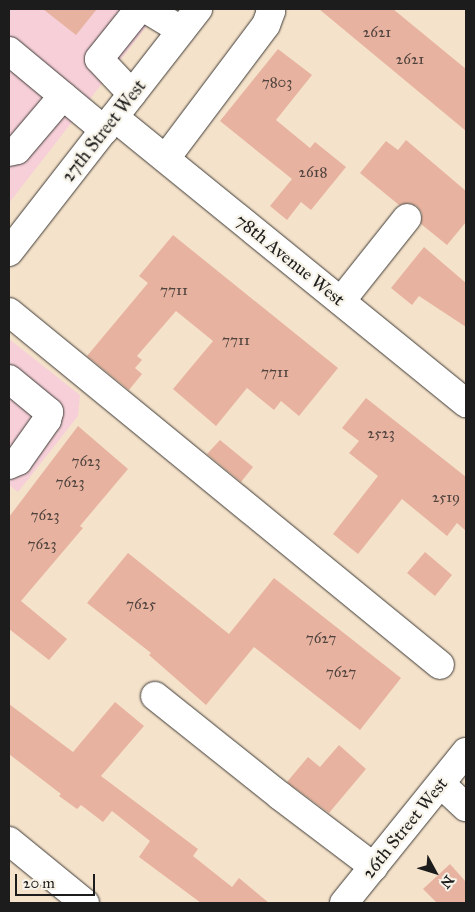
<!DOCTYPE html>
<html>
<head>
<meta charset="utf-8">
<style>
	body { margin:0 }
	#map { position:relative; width:475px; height:912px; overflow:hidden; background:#f5e2ca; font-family:"IM FELL Great Primer",serif }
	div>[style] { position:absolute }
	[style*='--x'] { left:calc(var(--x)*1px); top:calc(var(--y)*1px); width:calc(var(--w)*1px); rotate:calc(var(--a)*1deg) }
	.built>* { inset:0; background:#f6cfd8 }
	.building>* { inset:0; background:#e7b3a0 }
	.roads { filter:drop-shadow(0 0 1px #3d3a36) drop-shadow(0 0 1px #3d3a36) }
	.minor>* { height:28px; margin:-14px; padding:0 14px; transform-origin:14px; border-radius:14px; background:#fff }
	span { translate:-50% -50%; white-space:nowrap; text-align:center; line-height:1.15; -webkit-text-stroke:4.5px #f7f3e8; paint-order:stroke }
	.number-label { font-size:15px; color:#4f423d }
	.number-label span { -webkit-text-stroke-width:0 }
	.street-label { font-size:18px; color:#1c1c1c }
	.frame { position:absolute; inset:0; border:10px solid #1c1c1c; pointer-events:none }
	.north { position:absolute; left:410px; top:847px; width:50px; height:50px; -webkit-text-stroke:4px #f7f3e8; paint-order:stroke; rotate:129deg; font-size:14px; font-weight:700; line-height:20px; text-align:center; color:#1c1c1c }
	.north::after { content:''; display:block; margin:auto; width:18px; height:22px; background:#1c1c1c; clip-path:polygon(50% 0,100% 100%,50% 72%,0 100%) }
	.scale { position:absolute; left:15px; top:874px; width:80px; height:22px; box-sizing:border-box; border:2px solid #1c1c1c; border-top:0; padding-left:6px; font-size:15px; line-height:18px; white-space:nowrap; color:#1c1c1c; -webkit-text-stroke:4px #f7f3e8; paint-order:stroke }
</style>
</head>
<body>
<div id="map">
	<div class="built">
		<div style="clip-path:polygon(9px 9px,160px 9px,9px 203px)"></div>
		<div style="clip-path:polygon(9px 339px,80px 395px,78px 416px,18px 492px,9px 485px)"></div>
	</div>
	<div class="building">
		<div style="clip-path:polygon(43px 9px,97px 9px,76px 35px)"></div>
		<div style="clip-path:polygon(319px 9px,393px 9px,466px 69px,466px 131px)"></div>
		<div style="clip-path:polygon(278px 49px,312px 75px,276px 120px,310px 148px,315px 142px,346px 167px,311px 210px,301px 202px,287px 220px,270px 206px,292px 179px,220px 121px)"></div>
		<div style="clip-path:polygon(406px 140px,466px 191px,466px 222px,447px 245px,421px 224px,422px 213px,417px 206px,409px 203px,399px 205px,360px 173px,386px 141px,398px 150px)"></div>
		<div style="clip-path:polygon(173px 235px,338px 368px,299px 416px,281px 401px,274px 410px,247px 388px,216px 426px,173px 389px,213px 341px,176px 311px,137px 356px,142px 360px,135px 368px,142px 374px,129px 390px,87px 356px,148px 283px,139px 276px)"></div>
		<div style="clip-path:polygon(424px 247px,466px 283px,466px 327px,419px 296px,412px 305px,391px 288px)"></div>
		<div style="clip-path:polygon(366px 398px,466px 477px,466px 531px,457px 523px,447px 536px,402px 499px,358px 554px,333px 534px,378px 476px,349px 453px,359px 441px,342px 428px)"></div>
		<div style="clip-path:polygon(78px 426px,128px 469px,80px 526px,83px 528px,21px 601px,67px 639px,49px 660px,9px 629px,9px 517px)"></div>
		<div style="clip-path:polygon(220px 440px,253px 467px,241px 482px,207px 454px)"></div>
		<div style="clip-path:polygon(425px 552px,452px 575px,435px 596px,407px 573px)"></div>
		<div style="clip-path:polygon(128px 553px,229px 634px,274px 578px,401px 678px,360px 730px,254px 647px,206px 705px,149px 655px,151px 653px,87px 603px)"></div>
		<div style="clip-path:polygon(115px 702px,144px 726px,101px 776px,198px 849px,193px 856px,232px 887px,239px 878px,269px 903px,201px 903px,139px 857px,150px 841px,112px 811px,103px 822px,81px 805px,77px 809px,59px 796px,61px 794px,9px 754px,9px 704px,73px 752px)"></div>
		<div style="clip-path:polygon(339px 745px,366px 769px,329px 813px,287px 782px,308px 757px,320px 767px)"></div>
		<div style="clip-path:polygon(450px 864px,466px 882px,466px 903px,437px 903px,423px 889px)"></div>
	</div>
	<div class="roads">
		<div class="minor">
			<div style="--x:146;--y:9;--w:41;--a:31"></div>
			<div style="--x:9;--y:51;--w:124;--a:39.7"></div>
			<div style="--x:132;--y:94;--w:48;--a:-133.3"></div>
			<div style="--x:99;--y:59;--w:64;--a:-51.3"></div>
			<div style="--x:114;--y:117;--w:454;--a:39.1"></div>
			<div style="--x:9;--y:152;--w:8;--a:-14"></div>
			<div style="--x:17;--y:150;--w:71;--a:-49.6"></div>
			<div style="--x:166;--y:158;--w:166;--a:-53.1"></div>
			<div style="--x:266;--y:25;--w:15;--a:-70"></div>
			<div style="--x:271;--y:11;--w:2;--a:-117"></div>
			<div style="--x:9;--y:252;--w:308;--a:-52.1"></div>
			<div style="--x:341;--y:301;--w:106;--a:-51.5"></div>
			<div style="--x:9;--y:312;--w:557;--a:39.32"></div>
			<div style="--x:9;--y:379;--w:52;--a:39.5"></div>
			<div style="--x:49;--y:412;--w:8;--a:104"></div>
			<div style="--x:47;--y:420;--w:50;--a:125.3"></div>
			<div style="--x:18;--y:461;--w:10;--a:156"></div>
			<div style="--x:155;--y:696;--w:159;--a:38.6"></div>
			<div style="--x:279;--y:795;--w:119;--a:37.2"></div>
			<div style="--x:441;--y:784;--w:34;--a:43"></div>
			<div style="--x:9;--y:841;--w:98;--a:39.2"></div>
			<div style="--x:344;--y:903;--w:194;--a:-51.1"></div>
		</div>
	</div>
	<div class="number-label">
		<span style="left:377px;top:33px">2621</span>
		<span style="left:410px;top:60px">2621</span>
		<span style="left:277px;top:83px">7803</span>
		<span style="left:313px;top:173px">2618</span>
		<span style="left:174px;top:291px">7711</span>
		<span style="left:236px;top:341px">7711</span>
		<span style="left:275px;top:373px">7711</span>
		<span style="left:381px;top:434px">2523</span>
		<span style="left:86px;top:462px">7623</span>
		<span style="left:70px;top:483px">7623</span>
		<span style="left:446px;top:498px">2519</span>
		<span style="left:45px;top:516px">7623</span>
		<span style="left:42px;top:545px">7623</span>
		<span style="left:141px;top:605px">7625</span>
		<span style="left:321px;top:639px">7627</span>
		<span style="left:341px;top:673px">7627</span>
	</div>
	<div class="street-label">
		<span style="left:104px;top:131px;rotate:-52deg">27th Street West</span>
		<span style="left:290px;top:260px;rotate:39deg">78th Avenue West</span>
		<span style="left:405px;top:828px;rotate:-51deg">26th Street West</span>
	</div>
	<div class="frame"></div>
	<div class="north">N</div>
	<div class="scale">20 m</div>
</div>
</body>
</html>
